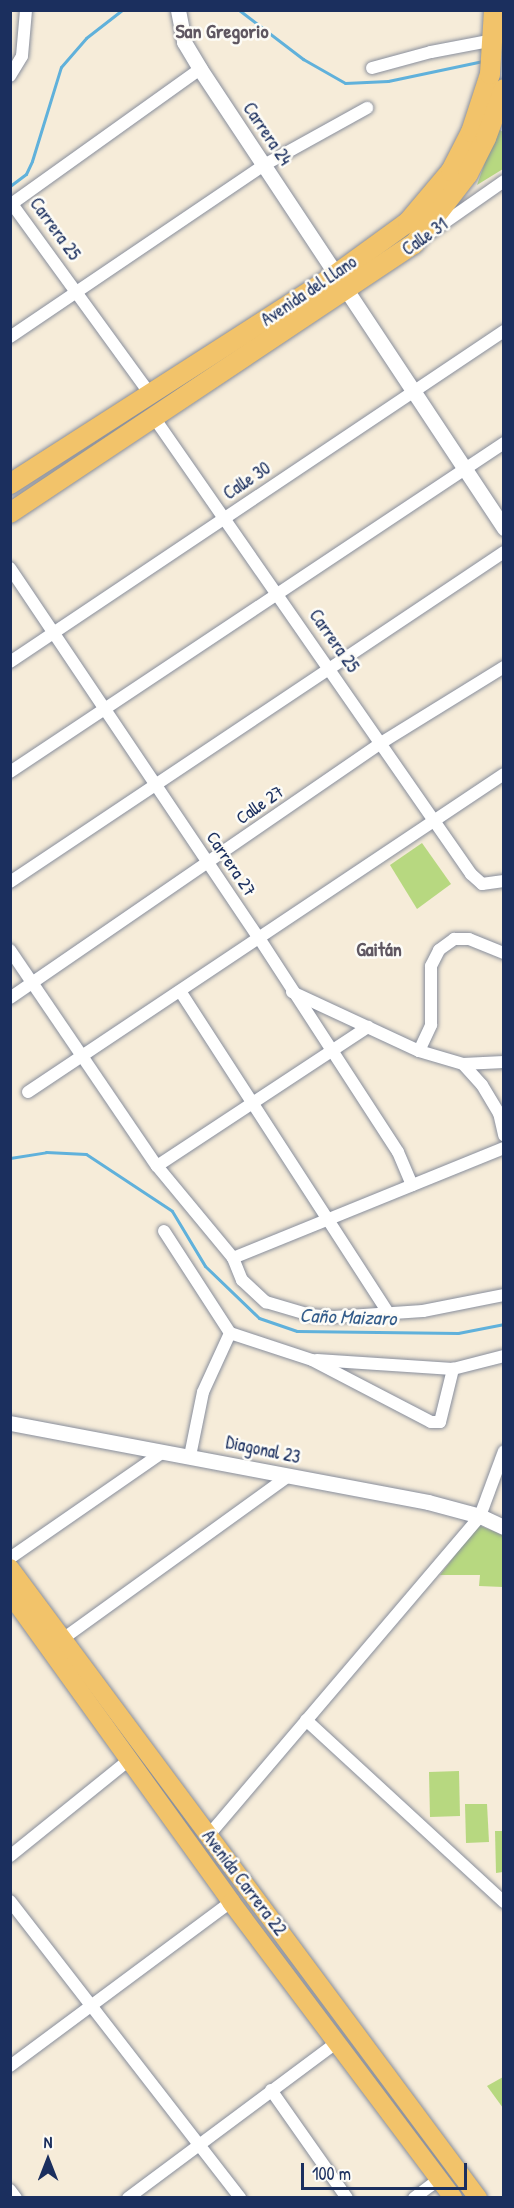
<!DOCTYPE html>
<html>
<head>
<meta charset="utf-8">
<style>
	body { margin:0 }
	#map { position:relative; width:514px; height:2208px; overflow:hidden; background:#f6ecd9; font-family:"Patrick Hand",sans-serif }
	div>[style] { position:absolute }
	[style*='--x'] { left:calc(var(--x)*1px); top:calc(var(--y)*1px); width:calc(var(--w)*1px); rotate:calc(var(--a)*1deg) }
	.green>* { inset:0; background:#b7d880 }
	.stream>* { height:3px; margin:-1.5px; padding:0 1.5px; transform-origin:1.5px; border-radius:1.5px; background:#60b1db }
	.roads { filter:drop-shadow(0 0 2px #888e9c) drop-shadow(0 0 2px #888e9c) }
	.minor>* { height:12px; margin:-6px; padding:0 6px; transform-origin:6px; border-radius:6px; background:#fff }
	.tertiary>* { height:15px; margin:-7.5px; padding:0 7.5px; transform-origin:7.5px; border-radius:7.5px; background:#fff }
	.primary>* { height:18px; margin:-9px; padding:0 9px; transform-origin:9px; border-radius:9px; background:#f2c36a }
	.trunk>* { height:20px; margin:-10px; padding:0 10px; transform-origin:10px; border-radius:10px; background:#f2c36a }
	span { translate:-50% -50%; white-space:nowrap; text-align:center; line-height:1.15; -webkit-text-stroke:5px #fdfcf7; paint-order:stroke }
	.street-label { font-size:18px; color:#1b2f5e }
	.neighbourhood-label { font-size:20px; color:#5f5761; font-weight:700 }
	.water-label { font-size:20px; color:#335c8a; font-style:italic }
	.frame { position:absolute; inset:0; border:12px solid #1b2f5e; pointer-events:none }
	.north { position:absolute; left:18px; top:2130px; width:60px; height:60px; -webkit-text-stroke:4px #fdfcf7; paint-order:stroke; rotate:0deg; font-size:16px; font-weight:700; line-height:24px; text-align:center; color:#1b2f5e }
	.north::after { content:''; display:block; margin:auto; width:21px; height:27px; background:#1b2f5e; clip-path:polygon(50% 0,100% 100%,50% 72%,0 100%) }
	.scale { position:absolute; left:301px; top:2163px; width:166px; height:27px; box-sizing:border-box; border:3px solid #1b2f5e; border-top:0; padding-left:8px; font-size:18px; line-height:21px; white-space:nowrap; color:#1b2f5e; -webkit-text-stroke:4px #fdfcf7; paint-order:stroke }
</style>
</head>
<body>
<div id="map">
	<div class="green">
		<div style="clip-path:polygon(497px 128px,503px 132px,503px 169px,477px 185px)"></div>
		<div style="clip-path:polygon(422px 843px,451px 884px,417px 909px,390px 865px)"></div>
		<div style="clip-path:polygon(478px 1525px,503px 1535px,503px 1587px,479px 1586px,480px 1575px,440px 1575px)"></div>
		<div style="clip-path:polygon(459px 1771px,460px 1816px,430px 1817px,429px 1772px)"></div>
		<div style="clip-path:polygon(465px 1804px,487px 1804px,489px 1842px,466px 1843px)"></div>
		<div style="clip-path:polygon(495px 1831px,503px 1831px,503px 1872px,496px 1873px)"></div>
		<div style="clip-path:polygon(503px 2077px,503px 2108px,487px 2086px)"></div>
	</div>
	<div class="stream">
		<div style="--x:239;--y:10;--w:81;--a:37.4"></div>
		<div style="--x:303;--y:59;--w:48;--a:29.7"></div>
		<div style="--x:345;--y:83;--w:43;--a:-2.7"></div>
		<div style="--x:388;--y:81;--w:97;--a:-11.9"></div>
		<div style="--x:86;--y:38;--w:46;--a:-37.9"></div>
		<div style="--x:10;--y:186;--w:20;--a:-37"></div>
		<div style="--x:26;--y:174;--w:14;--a:-65"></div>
		<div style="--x:32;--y:161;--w:98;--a:-72.9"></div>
		<div style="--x:61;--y:67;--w:38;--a:-49"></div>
		<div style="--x:10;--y:1158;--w:36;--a:-9"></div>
		<div style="--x:46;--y:1152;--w:40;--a:2.9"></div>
		<div style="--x:86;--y:1154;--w:103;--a:33.5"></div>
		<div style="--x:172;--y:1211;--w:64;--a:59"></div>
		<div style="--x:205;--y:1266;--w:75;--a:43.9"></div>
		<div style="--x:259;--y:1318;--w:40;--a:18.9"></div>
		<div style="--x:297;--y:1331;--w:161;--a:0.7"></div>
		<div style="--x:458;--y:1333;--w:47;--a:-11.1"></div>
	</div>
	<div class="roads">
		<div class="minor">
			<div style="--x:372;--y:68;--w:61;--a:-15.2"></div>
			<div style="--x:431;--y:52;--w:64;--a:-10.8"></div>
			<div style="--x:10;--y:76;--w:23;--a:-59"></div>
			<div style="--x:22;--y:56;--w:46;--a:-85"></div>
			<div style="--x:12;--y:204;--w:235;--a:54"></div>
			<div style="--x:10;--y:205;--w:234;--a:-35.6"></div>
			<div style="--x:427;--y:235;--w:94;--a:-35"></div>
			<div style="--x:10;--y:337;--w:307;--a:-34.1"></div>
			<div style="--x:264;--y:165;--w:118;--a:-29"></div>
			<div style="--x:155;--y:419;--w:554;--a:55.22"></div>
			<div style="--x:471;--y:874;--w:15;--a:42"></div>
			<div style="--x:482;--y:884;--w:22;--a:-8"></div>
			<div style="--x:10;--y:568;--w:446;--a:56.1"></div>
			<div style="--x:259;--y:938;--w:255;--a:57"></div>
			<div style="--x:398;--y:1152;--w:36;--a:67"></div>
			<div style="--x:10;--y:662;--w:595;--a:-33.82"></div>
			<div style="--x:10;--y:772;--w:594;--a:-33.66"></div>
			<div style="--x:10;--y:882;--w:594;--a:-33.74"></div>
			<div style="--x:10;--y:950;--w:261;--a:55.8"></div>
			<div style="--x:157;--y:1166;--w:119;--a:50.4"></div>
			<div style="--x:233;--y:1258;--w:24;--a:68"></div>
			<div style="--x:242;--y:1280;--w:33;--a:43"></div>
			<div style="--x:266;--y:1302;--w:46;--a:16.5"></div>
			<div style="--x:310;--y:1315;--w:24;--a:5"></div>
			<div style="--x:334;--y:1317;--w:89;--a:-3.9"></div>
			<div style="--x:423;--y:1311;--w:83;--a:-11.2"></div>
			<div style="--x:180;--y:991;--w:385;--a:57.1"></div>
			<div style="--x:292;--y:992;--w:140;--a:24.9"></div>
			<div style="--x:419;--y:1051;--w:46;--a:16.5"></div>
			<div style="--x:463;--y:1064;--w:28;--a:48"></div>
			<div style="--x:482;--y:1085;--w:33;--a:59"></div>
			<div style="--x:499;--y:1113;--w:23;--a:77"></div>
			<div style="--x:10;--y:998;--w:450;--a:-34.5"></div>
			<div style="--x:381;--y:743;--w:145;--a:-31.7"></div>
			<div style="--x:419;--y:1051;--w:29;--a:-65"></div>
			<div style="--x:431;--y:1025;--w:59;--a:-90"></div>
			<div style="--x:431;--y:966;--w:18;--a:-63"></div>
			<div style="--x:439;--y:950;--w:19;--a:-36"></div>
			<div style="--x:454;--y:939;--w:15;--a:0"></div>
			<div style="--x:469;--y:939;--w:38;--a:22"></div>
			<div style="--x:463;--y:1064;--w:41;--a:-2.8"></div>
			<div style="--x:28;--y:1092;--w:572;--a:-33.75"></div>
			<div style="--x:157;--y:1166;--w:253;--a:-33.4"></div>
			<div style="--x:164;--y:1231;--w:121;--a:57.1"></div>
			<div style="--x:230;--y:1333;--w:86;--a:18.2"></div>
			<div style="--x:312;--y:1360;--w:134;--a:27.5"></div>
			<div style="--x:431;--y:1422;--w:9;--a:0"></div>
			<div style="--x:440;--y:1422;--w:55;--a:-76.2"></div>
			<div style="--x:233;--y:1258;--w:292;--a:-22.1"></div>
			<div style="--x:317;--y:1360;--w:136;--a:3.8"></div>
			<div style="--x:453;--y:1369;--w:53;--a:-14.3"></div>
			<div style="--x:190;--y:1456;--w:65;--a:-78.5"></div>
			<div style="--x:203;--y:1392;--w:65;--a:-65.4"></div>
			<div style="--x:10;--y:1558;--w:186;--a:-34.7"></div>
			<div style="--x:64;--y:1638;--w:277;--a:-35.8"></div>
			<div style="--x:306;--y:1720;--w:269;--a:42.6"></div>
			<div style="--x:208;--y:1836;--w:420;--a:-49.6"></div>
			<div style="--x:480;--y:1516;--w:69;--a:-69.7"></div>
			<div style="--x:10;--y:1856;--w:154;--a:-38.9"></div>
			<div style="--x:10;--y:1901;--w:376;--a:52.2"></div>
			<div style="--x:10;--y:2066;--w:275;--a:-36.6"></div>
			<div style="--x:271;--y:2090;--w:132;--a:54.9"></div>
			<div style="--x:10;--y:2190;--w:10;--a:53"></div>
			<div style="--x:128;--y:2198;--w:259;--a:-36.7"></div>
			<div style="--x:414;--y:2198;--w:31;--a:-37"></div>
		</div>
		<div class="tertiary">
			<div style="--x:178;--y:10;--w:33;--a:79"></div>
			<div style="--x:184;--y:42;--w:31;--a:59"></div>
			<div style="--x:200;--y:69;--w:551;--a:56.48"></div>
			<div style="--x:10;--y:1423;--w:425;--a:10.7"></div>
			<div style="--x:428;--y:1502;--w:54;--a:15.1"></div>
			<div style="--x:480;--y:1516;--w:26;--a:25"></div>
		</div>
		<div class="primary">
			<div style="--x:10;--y:1568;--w:785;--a:53.39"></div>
			<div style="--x:10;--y:1594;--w:379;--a:54.3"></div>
			<div style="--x:231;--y:1902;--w:370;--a:53.1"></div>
		</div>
		<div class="trunk">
			<div style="--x:10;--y:484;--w:386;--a:-32.7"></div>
			<div style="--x:335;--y:275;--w:90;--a:-36"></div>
			<div style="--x:408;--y:222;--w:67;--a:-49.9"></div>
			<div style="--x:451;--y:171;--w:44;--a:-62.9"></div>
			<div style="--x:471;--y:132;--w:61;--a:-71.9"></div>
			<div style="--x:490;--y:74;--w:64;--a:-86.4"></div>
			<div style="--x:10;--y:513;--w:485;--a:-33.7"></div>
			<div style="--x:414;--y:244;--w:88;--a:-52.4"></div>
			<div style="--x:468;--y:174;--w:40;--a:-63.4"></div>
			<div style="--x:486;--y:138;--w:52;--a:-69.8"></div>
		</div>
	</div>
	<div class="street-label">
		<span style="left:267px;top:134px;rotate:56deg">Carrera 24</span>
		<span style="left:55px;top:229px;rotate:54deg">Carrera 25</span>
		<span style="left:425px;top:237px;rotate:-35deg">Calle 31</span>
		<span style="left:309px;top:291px;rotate:-34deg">Avenida del Llano</span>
		<span style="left:247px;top:481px;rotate:-34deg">Calle 30</span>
		<span style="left:334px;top:641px;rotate:55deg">Carrera 25</span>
		<span style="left:260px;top:805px;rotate:-35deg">Calle 27</span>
		<span style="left:231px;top:864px;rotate:56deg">Carrera 27</span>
		<span style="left:263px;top:1450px;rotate:12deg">Diagonal 23</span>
		<span style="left:244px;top:1883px;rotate:53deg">Avenida Carrera 22</span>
	</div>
	<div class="neighbourhood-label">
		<span style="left:222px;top:30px">San Gregorio</span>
		<span style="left:379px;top:948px">Gaitán</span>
	</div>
	<div class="water-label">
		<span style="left:348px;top:1316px;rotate:2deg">Caño Maizaro</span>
	</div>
	<div class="frame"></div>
	<div class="north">N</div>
	<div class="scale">100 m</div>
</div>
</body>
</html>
